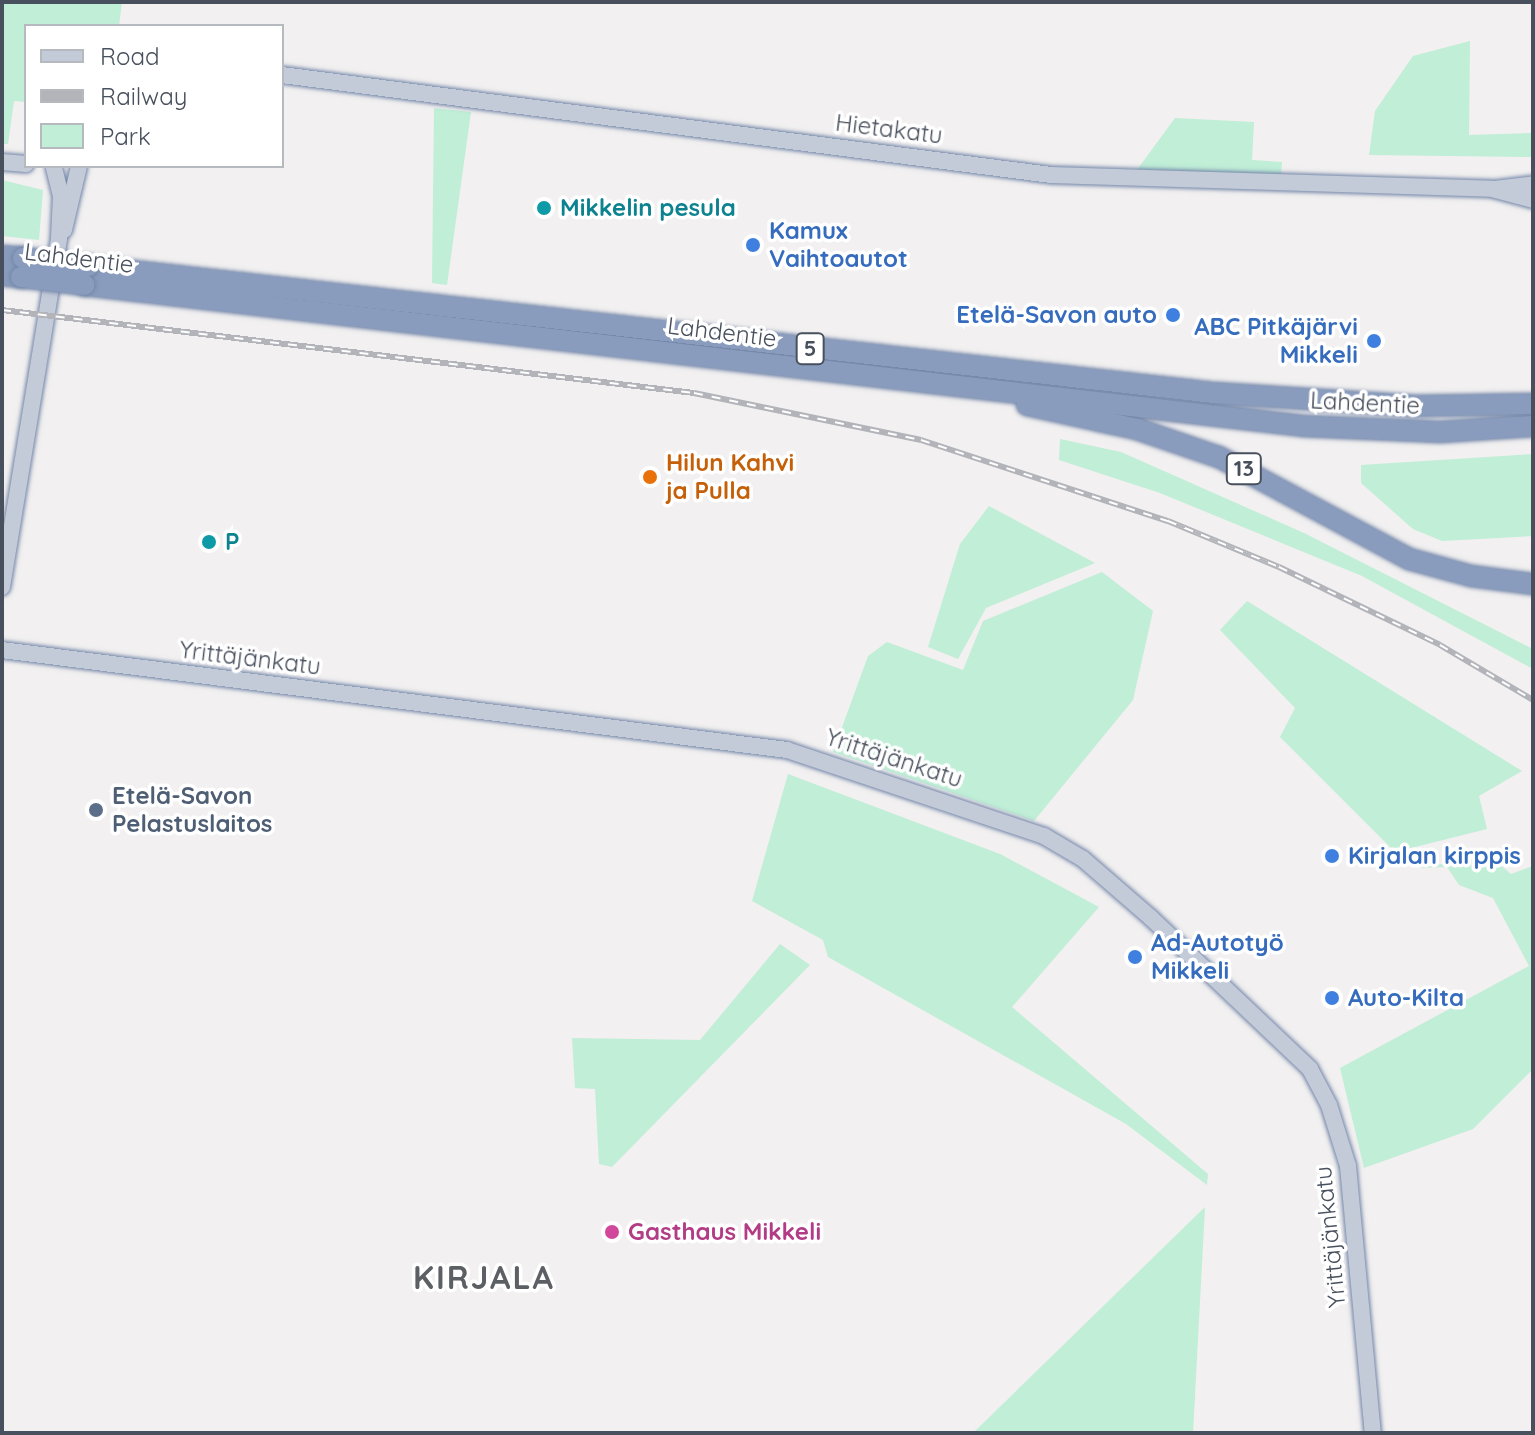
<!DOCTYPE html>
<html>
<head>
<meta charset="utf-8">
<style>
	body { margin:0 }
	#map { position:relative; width:1535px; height:1435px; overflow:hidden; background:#f2f0f0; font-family:Quicksand,sans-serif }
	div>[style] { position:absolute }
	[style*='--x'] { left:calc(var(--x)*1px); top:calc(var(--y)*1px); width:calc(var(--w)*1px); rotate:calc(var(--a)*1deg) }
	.green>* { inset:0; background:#c0eed7 }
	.roads { filter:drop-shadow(0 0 2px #7487a9) drop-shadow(0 0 2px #7487a9) }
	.secondary>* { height:16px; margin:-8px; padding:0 8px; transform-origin:8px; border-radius:8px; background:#c3cad8 }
	.highway>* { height:20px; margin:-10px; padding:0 10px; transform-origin:10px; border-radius:10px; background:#899cbd }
	.rail>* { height:6px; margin-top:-3px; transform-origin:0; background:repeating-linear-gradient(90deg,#fff 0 9px,#b2b4ba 0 18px); box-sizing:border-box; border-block:2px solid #b2b4ba }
	.bridges { filter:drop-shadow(0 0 2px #7487a9) drop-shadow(0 0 2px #7487a9) }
	.highway-bridge>* { height:20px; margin:-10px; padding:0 10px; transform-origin:10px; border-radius:10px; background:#899cbd }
	.dots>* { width:22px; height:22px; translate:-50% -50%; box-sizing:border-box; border:4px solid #fff; border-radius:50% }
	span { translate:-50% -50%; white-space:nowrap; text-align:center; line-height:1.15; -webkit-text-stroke:7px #fff; paint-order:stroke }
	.shield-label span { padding:2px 6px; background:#fff; border:2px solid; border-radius:6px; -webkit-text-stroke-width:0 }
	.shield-label { font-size:22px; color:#48505d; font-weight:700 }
	.street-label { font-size:24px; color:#48505d }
	.culture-label { font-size:24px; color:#0d838f; font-weight:700 }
	.left { translate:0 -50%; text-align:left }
	.shop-label { font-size:24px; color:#366cbe; font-weight:700 }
	.right { translate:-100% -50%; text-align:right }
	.food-label { font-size:24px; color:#c56008; font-weight:700 }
	.service-label { font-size:24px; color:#4e5e75; font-weight:700 }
	.hotel-label { font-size:24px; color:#b23c85; font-weight:700 }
	.district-label { font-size:32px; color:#5c5f64; font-weight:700; letter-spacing:2px }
	.frame { position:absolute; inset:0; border:4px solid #48505d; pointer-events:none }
	.legend { position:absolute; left:24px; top:24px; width:260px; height:144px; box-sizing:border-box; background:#fff; border:2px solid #b6b9be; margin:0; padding:10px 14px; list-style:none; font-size:24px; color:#48505d }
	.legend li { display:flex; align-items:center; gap:16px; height:40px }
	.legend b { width:40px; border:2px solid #b6b9be }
</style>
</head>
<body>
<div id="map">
	<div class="green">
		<div style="clip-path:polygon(2px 2px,122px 2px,119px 26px,26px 26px,26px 102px,14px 101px,8px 144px,2px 144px)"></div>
		<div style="clip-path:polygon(1470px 41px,1469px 135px,1533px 133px,1533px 157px,1369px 155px,1375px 111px,1413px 56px)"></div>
		<div style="clip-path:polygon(434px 108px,471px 112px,447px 285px,432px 283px)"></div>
		<div style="clip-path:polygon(1175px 118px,1254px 122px,1252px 160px,1282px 162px,1281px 178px,1134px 174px)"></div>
		<div style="clip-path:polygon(2px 180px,43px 190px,39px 240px,2px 236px)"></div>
		<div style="clip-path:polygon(1060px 439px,1121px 452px,1304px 533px,1533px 649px,1533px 669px,1362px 576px,1160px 493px,1059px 460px)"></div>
		<div style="clip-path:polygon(1533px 454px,1533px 536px,1442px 541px,1413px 529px,1361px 483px,1361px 465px)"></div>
		<div style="clip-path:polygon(989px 506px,1095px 563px,986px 608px,958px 659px,928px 647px,960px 544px)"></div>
		<div style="clip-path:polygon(1102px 572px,1153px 611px,1133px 700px,1034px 821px,833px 752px,868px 656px,887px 642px,963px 670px,983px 621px)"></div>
		<div style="clip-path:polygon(1247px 601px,1522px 771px,1479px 796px,1487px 829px,1395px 852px,1280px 737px,1295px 708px,1220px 630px)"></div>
		<div style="clip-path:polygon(788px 774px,1000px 854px,1099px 907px,1012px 1007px,1208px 1174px,1207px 1185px,1126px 1124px,828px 957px,823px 940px,752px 901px)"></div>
		<div style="clip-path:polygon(1490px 856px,1511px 874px,1533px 866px,1533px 1069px,1473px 1129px,1364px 1168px,1340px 1068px,1529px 966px,1493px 898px,1459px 885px,1447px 867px,1418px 868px)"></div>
		<div style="clip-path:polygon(780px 944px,810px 965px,612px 1167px,599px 1164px,595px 1089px,575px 1088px,572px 1038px,700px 1040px)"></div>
		<div style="clip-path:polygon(1205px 1207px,1193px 1433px,973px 1433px)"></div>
	</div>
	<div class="roads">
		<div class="secondary">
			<div style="--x:282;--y:75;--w:775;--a:7.41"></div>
			<div style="--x:1051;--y:175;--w:441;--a:1.8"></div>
			<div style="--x:1492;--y:189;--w:42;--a:15"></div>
			<div style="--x:2;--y:162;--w:24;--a:5"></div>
			<div style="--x:1495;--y:189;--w:38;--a:-7"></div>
			<div style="--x:64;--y:230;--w:66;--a:-76.8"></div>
			<div style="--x:2;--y:587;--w:354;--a:-80.7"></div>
			<div style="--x:59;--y:238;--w:42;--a:-87.3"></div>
			<div style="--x:61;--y:196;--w:30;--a:-104"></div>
			<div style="--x:2;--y:650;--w:791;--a:7.26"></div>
			<div style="--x:787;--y:750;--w:271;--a:18.5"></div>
			<div style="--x:1044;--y:836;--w:45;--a:30.5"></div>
			<div style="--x:1083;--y:859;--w:89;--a:40.9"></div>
			<div style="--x:1150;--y:917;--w:221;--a:43.5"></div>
			<div style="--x:1310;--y:1069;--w:41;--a:62.2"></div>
			<div style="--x:1329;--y:1105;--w:64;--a:72.7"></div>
			<div style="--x:1348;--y:1166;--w:268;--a:84.7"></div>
		</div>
		<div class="highway">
			<div style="--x:2;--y:256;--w:21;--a:5"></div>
			<div style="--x:89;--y:266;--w:1132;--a:6.44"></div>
			<div style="--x:1214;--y:393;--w:199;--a:3.7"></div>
			<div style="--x:1413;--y:406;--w:120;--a:-1"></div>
			<div style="--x:2;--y:275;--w:19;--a:6"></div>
			<div style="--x:85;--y:285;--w:1226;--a:6.6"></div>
			<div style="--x:1303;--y:426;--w:137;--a:2.5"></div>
			<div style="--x:1440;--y:432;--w:93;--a:-3.7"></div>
			<div style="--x:1027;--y:405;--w:113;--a:12.3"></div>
			<div style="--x:1137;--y:429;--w:87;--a:18.9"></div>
			<div style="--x:1219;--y:457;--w:216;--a:28.2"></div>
			<div style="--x:1409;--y:559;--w:64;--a:15.3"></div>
			<div style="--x:1471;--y:576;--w:63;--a:7.4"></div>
		</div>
	</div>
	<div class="rail">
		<div style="--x:2;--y:310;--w:697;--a:6.84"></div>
		<div style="--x:694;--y:393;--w:232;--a:11.7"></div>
		<div style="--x:921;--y:440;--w:260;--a:18.2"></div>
		<div style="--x:1168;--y:521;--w:120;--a:22.5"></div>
		<div style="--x:1279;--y:567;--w:179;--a:25.8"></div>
		<div style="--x:1440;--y:645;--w:108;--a:30.6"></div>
	</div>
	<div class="bridges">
		<div class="highway-bridge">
			<div style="--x:23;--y:258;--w:66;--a:6.9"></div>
			<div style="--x:21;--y:277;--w:64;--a:7.1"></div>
		</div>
	</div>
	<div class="dots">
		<div style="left:544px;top:208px;background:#0f9aa8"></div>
		<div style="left:753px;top:245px;background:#3f7fe0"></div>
		<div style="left:1173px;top:315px;background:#3f7fe0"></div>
		<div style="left:1374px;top:341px;background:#3f7fe0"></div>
		<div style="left:650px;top:477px;background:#e8710a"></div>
		<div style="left:209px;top:542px;background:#0f9aa8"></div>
		<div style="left:96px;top:810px;background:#5c6f8a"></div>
		<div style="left:1332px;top:856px;background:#3f7fe0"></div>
		<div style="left:1135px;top:957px;background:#3f7fe0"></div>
		<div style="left:1332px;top:998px;background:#3f7fe0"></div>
		<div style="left:612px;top:1232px;background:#d1479c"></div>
	</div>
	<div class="shield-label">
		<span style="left:810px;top:349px">5</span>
		<span style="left:1244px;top:469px">13</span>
	</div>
	<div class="street-label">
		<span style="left:889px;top:129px;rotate:7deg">Hietakatu</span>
		<span style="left:79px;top:258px;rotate:7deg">Lahdentie</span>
		<span style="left:722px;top:332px;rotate:7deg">Lahdentie</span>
		<span style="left:1365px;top:403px;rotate:3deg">Lahdentie</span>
		<span style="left:250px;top:658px;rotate:7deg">Yrittäjänkatu</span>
		<span style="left:894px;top:758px;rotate:18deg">Yrittäjänkatu</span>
		<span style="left:1330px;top:1237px;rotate:-96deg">Yrittäjänkatu</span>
	</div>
	<div class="culture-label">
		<span class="left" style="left:560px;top:208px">Mikkelin pesula</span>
		<span class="left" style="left:225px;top:542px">P</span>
	</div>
	<div class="shop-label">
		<span class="left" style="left:769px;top:245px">Kamux<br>Vaihtoautot</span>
		<span class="right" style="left:1157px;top:315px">Etelä-Savon auto</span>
		<span class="right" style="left:1358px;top:341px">ABC Pitkäjärvi<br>Mikkeli</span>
		<span class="left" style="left:1348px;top:856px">Kirjalan kirppis</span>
		<span class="left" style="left:1151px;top:957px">Ad-Autotyö<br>Mikkeli</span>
		<span class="left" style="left:1348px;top:998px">Auto-Kilta</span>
	</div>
	<div class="food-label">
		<span class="left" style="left:666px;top:477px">Hilun Kahvi<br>ja Pulla</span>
	</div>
	<div class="service-label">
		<span class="left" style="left:112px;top:810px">Etelä-Savon<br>Pelastuslaitos</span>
	</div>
	<div class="hotel-label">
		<span class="left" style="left:628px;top:1232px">Gasthaus Mikkeli</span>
	</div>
	<div class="district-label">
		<span style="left:484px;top:1277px">KIRJALA</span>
	</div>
	<div class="frame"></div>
	<ul class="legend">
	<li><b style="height:10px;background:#c3cad8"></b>Road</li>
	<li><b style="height:10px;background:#b2b4ba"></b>Railway</li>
	<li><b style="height:22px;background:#c0eed7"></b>Park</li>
	</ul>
</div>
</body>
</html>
